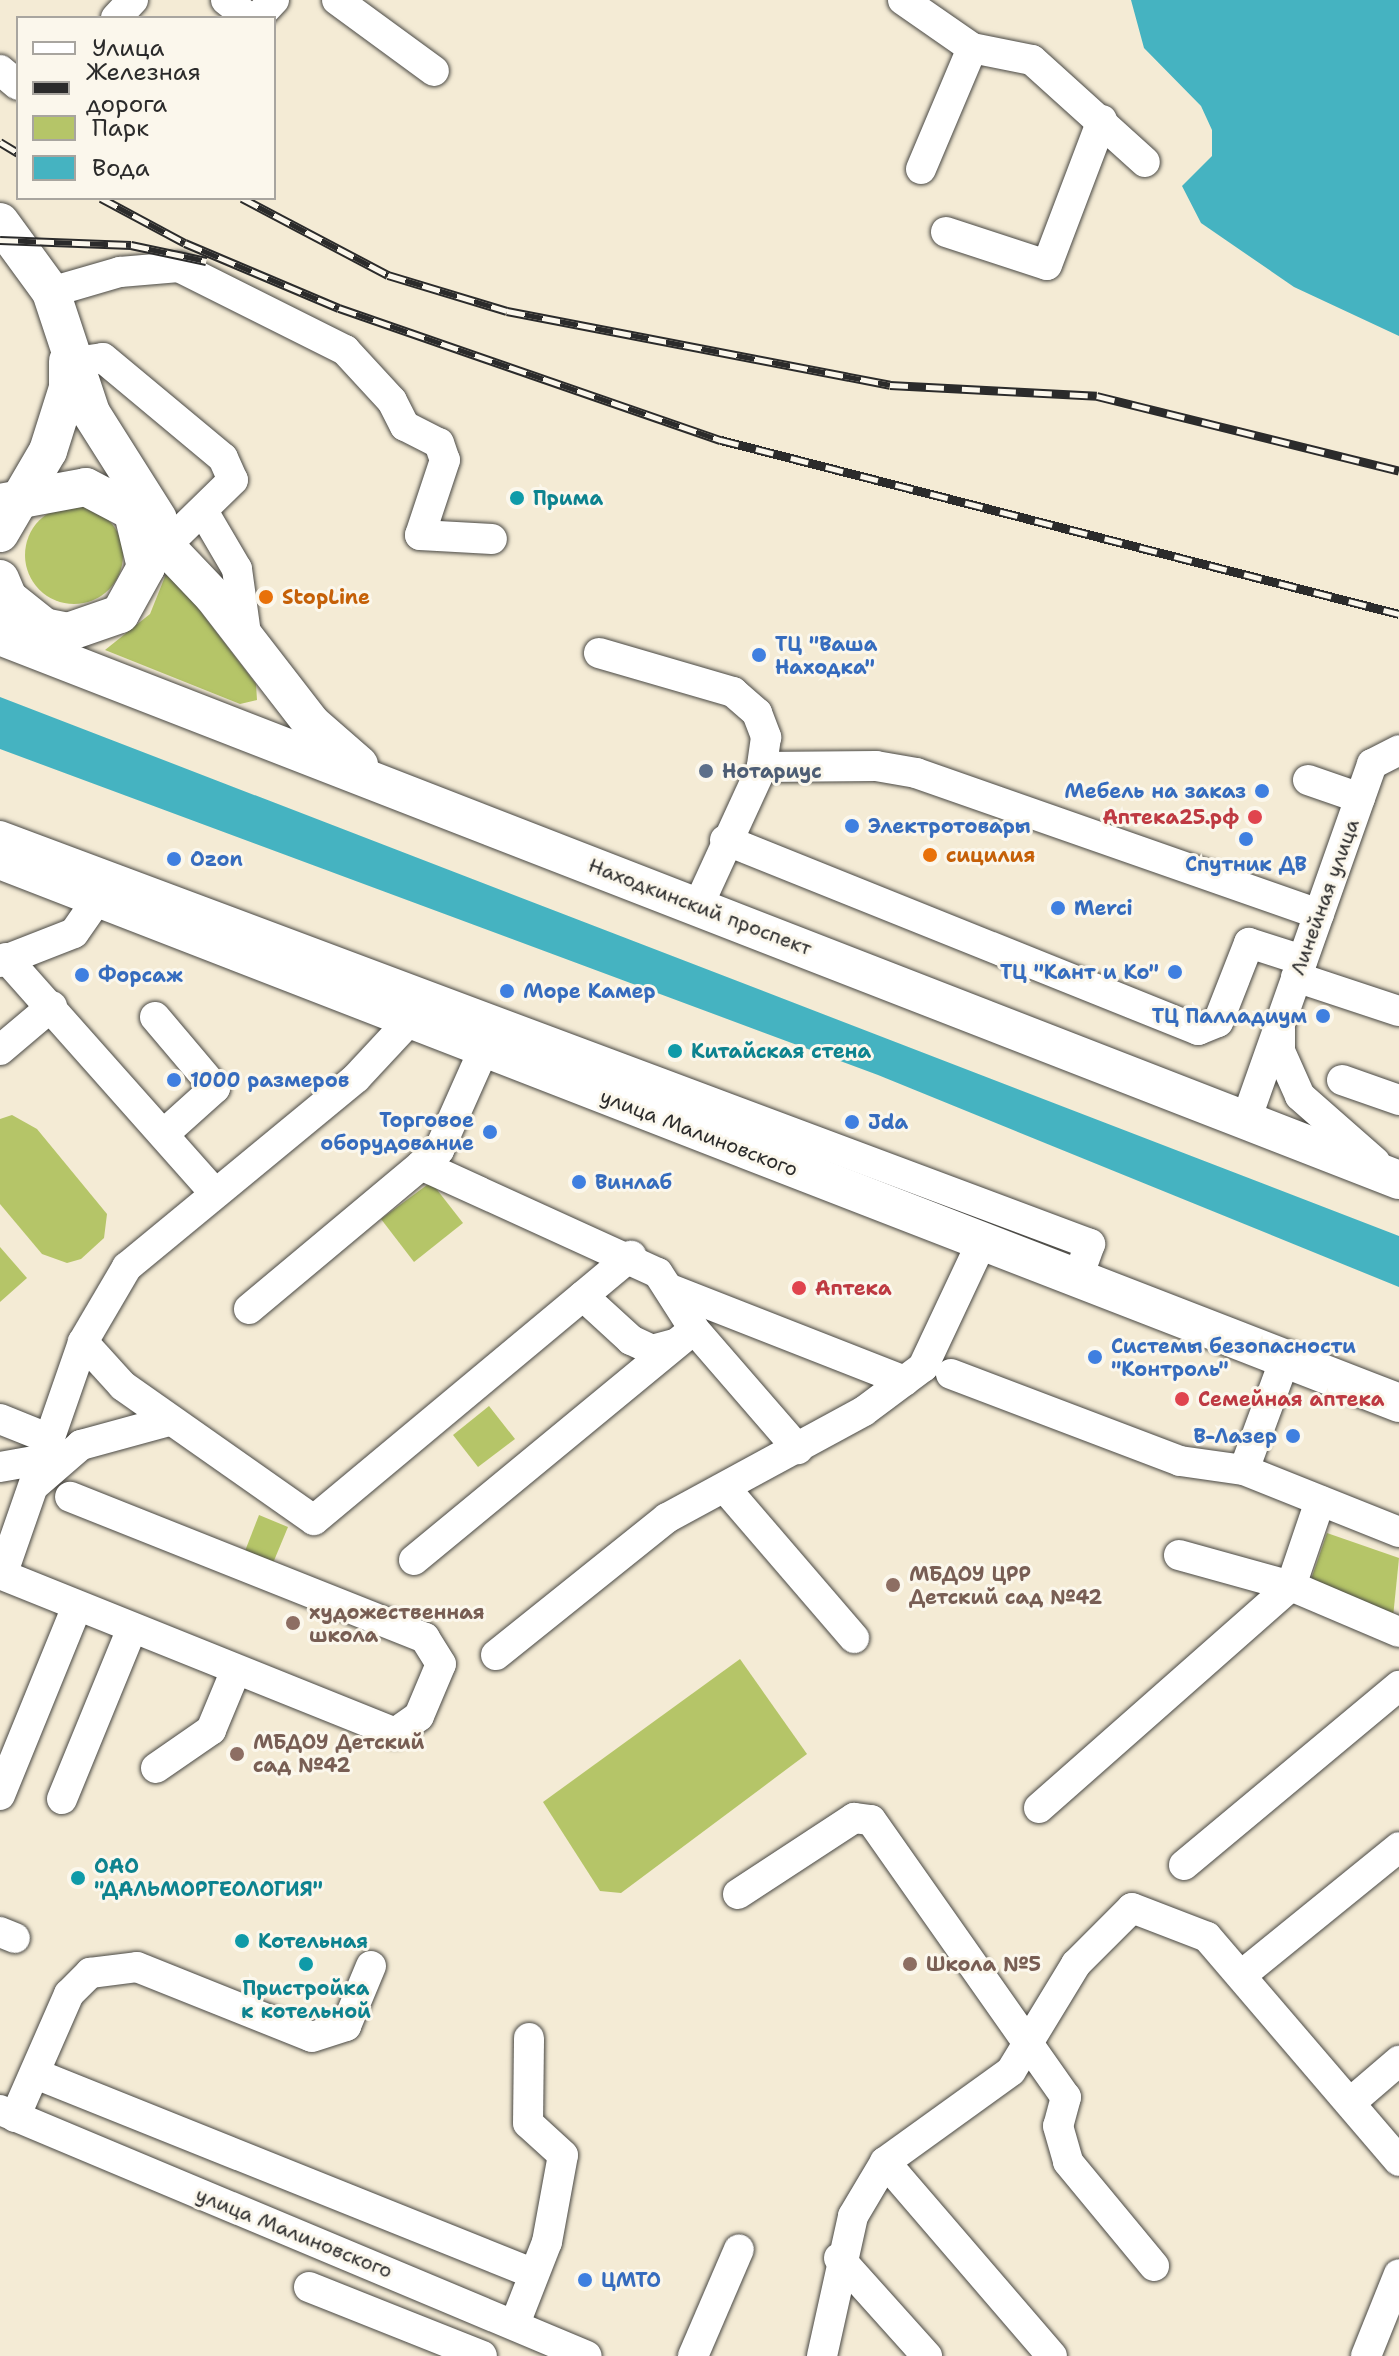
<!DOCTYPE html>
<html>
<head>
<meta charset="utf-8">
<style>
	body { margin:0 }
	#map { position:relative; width:1399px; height:2356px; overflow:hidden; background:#f4ebd5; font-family:"Shantell Sans",sans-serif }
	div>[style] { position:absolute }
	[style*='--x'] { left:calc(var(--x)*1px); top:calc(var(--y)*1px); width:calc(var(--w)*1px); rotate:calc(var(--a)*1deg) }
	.green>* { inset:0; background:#b5c568 }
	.round { border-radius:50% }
	.water>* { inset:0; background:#45b3c1 }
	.roads { filter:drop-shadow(0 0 2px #494844) drop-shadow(0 0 2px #494844) }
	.minor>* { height:30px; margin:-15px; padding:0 15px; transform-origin:15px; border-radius:15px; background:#fff }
	.major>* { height:38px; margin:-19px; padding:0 19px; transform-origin:19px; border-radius:19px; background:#fff }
	.rail>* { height:9px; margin-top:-4.5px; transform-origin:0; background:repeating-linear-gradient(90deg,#fbf7ec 0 18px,#2b2b2b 0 36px); box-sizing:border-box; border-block:2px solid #2b2b2b }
	.dots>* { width:22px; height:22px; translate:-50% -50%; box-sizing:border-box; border:4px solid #fbf7ec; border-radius:50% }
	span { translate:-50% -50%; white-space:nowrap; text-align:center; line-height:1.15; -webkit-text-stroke:6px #fbf7ec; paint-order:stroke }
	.culture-label { font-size:20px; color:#0d838f; font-weight:700 }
	.left { translate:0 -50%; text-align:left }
	.food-label { font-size:20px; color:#c56008; font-weight:700 }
	.shop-label { font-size:20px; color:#366cbe; font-weight:700 }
	.right { translate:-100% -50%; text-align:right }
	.service-label { font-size:20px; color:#4e5e75; font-weight:700 }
	.health-label { font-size:20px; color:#be3a42; font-weight:700 }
	.street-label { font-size:20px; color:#2b2b2b }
	.education-label { font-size:20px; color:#785e54; font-weight:700 }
	.legend { position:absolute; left:16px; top:16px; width:260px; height:184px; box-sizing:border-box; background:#fbf7ec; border:2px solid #a8a59f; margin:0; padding:10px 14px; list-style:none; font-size:24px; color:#2b2b2b }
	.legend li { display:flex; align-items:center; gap:16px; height:40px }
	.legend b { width:40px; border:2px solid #a8a59f }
</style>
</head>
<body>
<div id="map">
	<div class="green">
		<div class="round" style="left:25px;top:506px;width:98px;height:98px"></div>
		<div style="clip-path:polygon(168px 569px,256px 684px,257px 700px,240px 704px,105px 650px,150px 614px)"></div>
		<div style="clip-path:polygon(12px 1115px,37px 1129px,107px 1214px,104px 1238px,81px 1259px,67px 1263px,42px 1254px,0 1204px,0 1119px)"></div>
		<div style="clip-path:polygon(431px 1182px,463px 1223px,414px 1262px,381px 1219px)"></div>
		<div style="clip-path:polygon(0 1247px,27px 1278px,0 1302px)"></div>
		<div style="clip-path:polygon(489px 1406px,515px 1439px,478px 1467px,453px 1435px)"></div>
		<div style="clip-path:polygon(259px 1515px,288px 1527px,273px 1563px,245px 1551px)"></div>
		<div style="clip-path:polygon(1327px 1533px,1399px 1558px,1392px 1627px,1305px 1597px)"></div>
		<div style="clip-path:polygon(740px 1659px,807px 1754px,621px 1893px,600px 1891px,543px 1802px)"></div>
	</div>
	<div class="water">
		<div style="clip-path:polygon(1131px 0,1399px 0,1399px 336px,1294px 287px,1201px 223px,1182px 186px,1212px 156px,1212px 130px,1201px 106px,1144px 48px)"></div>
		<div style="clip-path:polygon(0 697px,1399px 1236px,1399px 1287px,878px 1075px,0 749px)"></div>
	</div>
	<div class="roads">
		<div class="minor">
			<div style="--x:226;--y:0;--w:29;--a:38"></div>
			<div style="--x:337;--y:0;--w:120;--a:36.2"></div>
			<div style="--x:903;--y:0;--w:84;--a:34.8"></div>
			<div style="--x:972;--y:48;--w:61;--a:11.3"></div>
			<div style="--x:1032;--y:60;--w:152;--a:42.1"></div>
			<div style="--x:116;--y:18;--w:25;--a:-47"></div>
			<div style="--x:257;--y:18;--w:25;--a:-47"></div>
			<div style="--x:0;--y:70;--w:23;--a:40"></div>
			<div style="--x:921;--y:169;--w:131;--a:-67.1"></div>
			<div style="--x:946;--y:232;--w:106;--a:18.1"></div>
			<div style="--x:1047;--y:265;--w:155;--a:-69.2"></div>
			<div style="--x:51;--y:292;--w:72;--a:-16.2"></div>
			<div style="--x:120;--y:272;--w:59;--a:-4.8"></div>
			<div style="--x:179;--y:267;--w:186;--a:26.6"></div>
			<div style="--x:345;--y:350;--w:69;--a:47.3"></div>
			<div style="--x:392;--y:401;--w:28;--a:63"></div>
			<div style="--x:405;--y:426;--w:38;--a:27"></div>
			<div style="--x:439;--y:443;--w:18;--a:71"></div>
			<div style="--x:445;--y:460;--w:79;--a:108.4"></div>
			<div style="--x:420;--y:535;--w:72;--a:3.2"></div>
			<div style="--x:68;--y:363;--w:35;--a:-8"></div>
			<div style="--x:103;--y:358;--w:156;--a:39.8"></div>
			<div style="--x:223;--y:458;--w:24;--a:66"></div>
			<div style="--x:233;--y:480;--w:113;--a:135.7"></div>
			<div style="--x:203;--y:511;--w:67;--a:59.6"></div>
			<div style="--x:237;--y:569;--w:73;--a:82.1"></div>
			<div style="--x:599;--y:653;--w:140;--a:16.2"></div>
			<div style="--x:733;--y:692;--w:32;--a:41"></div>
			<div style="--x:757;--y:713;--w:26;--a:69"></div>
			<div style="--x:766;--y:737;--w:30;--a:98"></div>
			<div style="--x:762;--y:767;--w:153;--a:114.7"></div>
			<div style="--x:1372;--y:764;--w:30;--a:-27"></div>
			<div style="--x:762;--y:767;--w:114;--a:-0.5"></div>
			<div style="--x:876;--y:766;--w:41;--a:9.9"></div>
			<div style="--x:916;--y:773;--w:427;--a:19.3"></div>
			<div style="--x:1308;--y:780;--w:55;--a:19.1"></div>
			<div style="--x:0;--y:836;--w:1164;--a:20.52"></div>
			<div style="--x:1090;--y:1244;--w:37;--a:110"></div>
			<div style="--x:725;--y:840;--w:510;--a:21.88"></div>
			<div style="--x:1198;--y:1030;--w:22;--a:-22"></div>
			<div style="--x:1218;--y:1022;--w:85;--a:-68.6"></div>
			<div style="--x:1249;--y:943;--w:56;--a:17.8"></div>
			<div style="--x:6;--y:958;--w:313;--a:48.4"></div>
			<div style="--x:0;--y:962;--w:79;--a:-21.4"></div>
			<div style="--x:74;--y:933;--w:65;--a:-55.1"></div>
			<div style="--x:1296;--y:977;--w:108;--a:18.3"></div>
			<div style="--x:155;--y:1017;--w:93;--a:49.8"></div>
			<div style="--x:215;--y:1088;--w:69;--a:138"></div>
			<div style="--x:1280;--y:1029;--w:22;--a:90"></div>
			<div style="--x:1280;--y:1051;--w:49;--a:66"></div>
			<div style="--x:1300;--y:1096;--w:100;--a:41.3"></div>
			<div style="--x:0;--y:1050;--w:68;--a:-40.2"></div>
			<div style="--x:1342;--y:1080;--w:60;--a:19.3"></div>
			<div style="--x:1246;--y:1120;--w:378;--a:-70.5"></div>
			<div style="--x:421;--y:1165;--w:260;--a:24.5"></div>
			<div style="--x:658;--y:1273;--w:67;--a:57.3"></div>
			<div style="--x:694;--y:1329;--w:159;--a:49.1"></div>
			<div style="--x:670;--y:1289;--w:252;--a:21.4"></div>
			<div style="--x:583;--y:1296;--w:65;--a:42.5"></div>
			<div style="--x:631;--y:1340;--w:23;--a:25"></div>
			<div style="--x:652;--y:1350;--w:24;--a:-15"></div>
			<div style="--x:249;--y:1309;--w:248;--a:-39.9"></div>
			<div style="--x:439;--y:1150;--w:111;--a:-66"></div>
			<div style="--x:83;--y:1342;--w:59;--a:47.7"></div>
			<div style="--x:123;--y:1386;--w:233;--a:35.1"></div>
			<div style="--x:314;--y:1520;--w:413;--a:-39.8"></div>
			<div style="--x:1285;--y:1359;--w:118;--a:110.3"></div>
			<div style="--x:1244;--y:1470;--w:167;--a:21.8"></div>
			<div style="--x:951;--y:1374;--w:245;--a:20.8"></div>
			<div style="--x:1180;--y:1461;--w:65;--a:8"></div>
			<div style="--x:0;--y:1419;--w:48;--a:21.8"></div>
			<div style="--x:0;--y:1467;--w:40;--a:-10"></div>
			<div style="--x:36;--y:1484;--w:60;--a:-40.9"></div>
			<div style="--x:81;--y:1445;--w:91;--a:-15.3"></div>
			<div style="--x:725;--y:1488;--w:198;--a:49.3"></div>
			<div style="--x:1179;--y:1555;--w:116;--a:15.5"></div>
			<div style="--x:1291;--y:1586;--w:90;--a:-71.2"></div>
			<div style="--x:414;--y:1560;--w:363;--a:-39.5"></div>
			<div style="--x:0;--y:1574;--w:426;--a:21.9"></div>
			<div style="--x:395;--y:1733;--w:29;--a:-35"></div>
			<div style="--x:419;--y:1716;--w:56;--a:-67.1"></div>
			<div style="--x:441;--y:1664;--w:31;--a:-122"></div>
			<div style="--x:425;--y:1638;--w:382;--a:-158.3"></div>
			<div style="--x:2;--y:1575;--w:247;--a:-70.8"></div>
			<div style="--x:83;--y:1342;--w:87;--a:-59.6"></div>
			<div style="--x:127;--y:1267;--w:297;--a:-39.5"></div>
			<div style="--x:356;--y:1078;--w:79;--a:-47"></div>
			<div style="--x:496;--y:1655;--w:219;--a:-38.7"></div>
			<div style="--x:667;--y:1518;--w:224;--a:-28.5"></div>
			<div style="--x:864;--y:1411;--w:74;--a:-36.7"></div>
			<div style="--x:923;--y:1367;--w:136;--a:-64.8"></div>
			<div style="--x:156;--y:1768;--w:67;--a:-34.6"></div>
			<div style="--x:211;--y:1730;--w:65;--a:-67.4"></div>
			<div style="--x:0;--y:1795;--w:204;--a:-67.8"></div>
			<div style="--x:62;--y:1799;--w:185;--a:-67.7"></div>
			<div style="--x:1039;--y:1808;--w:336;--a:-41.4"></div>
			<div style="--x:1291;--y:1586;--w:117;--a:23.1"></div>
			<div style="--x:1184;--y:1865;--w:280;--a:-39.8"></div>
			<div style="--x:738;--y:1894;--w:139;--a:-33.2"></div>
			<div style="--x:854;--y:1818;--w:17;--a:7"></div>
			<div style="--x:871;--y:1820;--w:339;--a:54.9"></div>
			<div style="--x:1066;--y:2097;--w:30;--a:105"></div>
			<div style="--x:1058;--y:2126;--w:37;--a:74"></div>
			<div style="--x:1068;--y:2162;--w:135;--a:50.4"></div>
			<div style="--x:0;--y:1932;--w:16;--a:22"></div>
			<div style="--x:1243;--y:1974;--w:201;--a:-39.1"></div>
			<div style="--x:36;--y:2074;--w:534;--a:21.86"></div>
			<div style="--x:1350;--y:2103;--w:65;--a:-40.6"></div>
			<div style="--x:0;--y:2110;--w:636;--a:22.74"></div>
			<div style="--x:15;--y:2117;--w:134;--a:-66.3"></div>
			<div style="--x:69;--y:1994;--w:30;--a:-45"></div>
			<div style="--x:90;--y:1973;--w:47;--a:-7.3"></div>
			<div style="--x:137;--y:1967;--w:188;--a:21.8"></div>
			<div style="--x:312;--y:2037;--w:36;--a:-18"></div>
			<div style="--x:346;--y:2026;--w:65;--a:-67.4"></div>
			<div style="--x:885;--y:2162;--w:256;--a:49.3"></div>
			<div style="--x:839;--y:2258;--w:132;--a:48.1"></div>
			<div style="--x:309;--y:2287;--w:186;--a:21.7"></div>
			<div style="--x:516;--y:2321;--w:85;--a:-68.6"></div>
			<div style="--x:547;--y:2242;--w:88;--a:-79.6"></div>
			<div style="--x:563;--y:2155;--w:47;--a:-137.6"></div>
			<div style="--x:528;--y:2123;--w:85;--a:-89.3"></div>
			<div style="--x:693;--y:2356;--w:116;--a:-66.7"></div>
			<div style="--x:822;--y:2356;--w:143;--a:-77.5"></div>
			<div style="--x:853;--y:2216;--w:63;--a:-59.3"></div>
			<div style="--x:885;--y:2162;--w:155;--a:-35.8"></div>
			<div style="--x:1011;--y:2071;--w:125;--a:-58.7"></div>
			<div style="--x:1076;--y:1964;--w:79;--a:-45"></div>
			<div style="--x:1132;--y:1908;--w:80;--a:21.1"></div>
			<div style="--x:1207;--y:1937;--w:295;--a:49.4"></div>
			<div style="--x:1366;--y:2356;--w:88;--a:-68.1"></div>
		</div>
		<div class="major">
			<div style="--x:0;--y:222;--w:87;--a:53.9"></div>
			<div style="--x:51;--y:292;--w:127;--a:71.7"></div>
			<div style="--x:91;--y:413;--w:125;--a:57.7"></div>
			<div style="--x:0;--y:503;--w:87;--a:-10.5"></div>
			<div style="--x:86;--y:487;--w:52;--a:27.6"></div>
			<div style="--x:132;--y:511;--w:117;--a:46.4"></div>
			<div style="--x:213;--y:596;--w:160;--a:52.3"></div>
			<div style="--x:311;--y:723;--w:64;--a:41.2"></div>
			<div style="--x:0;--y:533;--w:95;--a:-59.7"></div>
			<div style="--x:48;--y:451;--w:66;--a:-72.4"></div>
			<div style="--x:68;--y:388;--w:27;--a:-90"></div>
			<div style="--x:0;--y:579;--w:21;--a:67"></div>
			<div style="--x:8;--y:598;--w:45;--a:38.7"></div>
			<div style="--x:3;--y:619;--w:66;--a:11.3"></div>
			<div style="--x:68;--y:632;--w:55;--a:-19.1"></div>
			<div style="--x:120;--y:614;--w:54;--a:-61"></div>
			<div style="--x:146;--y:567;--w:56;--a:-103.5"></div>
			<div style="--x:0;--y:636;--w:1501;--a:21.25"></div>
			<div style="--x:0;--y:860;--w:1501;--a:21.21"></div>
		</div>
	</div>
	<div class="rail">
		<div style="--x:0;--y:142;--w:21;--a:31"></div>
		<div style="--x:101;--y:198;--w:95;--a:28.2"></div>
		<div style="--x:185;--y:243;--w:167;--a:22.9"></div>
		<div style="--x:339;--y:308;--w:404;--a:19.1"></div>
		<div style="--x:721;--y:440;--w:700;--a:14.39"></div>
		<div style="--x:242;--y:198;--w:165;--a:27.8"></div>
		<div style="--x:388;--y:275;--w:124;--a:16.8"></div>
		<div style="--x:507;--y:311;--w:390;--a:10.9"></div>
		<div style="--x:890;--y:385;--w:207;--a:3"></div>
		<div style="--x:1097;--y:396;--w:311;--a:13.9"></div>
		<div style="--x:0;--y:240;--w:131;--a:2.2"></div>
		<div style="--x:131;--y:245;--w:77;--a:12"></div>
	</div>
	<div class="dots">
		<div style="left:517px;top:498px;background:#0f9aa8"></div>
		<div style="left:266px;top:597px;background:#e8710a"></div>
		<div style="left:759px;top:655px;background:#3f7fe0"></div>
		<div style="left:706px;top:771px;background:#5c6f8a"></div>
		<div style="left:1262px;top:791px;background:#3f7fe0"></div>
		<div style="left:1255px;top:817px;background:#e0444e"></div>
		<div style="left:852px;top:826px;background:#3f7fe0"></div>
		<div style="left:1246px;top:839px;background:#3f7fe0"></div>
		<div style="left:930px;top:855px;background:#e8710a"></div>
		<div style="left:174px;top:859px;background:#3f7fe0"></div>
		<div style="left:1058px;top:908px;background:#3f7fe0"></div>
		<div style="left:1175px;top:972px;background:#3f7fe0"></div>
		<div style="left:82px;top:975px;background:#3f7fe0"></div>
		<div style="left:507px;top:991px;background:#3f7fe0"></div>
		<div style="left:1323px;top:1016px;background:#3f7fe0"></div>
		<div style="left:675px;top:1051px;background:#0f9aa8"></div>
		<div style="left:174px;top:1080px;background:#3f7fe0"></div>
		<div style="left:852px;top:1122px;background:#3f7fe0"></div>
		<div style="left:490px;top:1132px;background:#3f7fe0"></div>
		<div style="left:579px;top:1182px;background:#3f7fe0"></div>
		<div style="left:799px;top:1288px;background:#e0444e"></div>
		<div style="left:1095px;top:1357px;background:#3f7fe0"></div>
		<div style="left:1182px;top:1399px;background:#e0444e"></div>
		<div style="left:1293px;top:1436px;background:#3f7fe0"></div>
		<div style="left:893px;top:1585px;background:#8d6e63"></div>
		<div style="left:293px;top:1623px;background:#8d6e63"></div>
		<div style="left:237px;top:1754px;background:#8d6e63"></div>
		<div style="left:78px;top:1878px;background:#0f9aa8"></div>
		<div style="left:242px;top:1941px;background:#0f9aa8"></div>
		<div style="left:306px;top:1964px;background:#0f9aa8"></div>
		<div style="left:910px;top:1964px;background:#8d6e63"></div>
		<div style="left:585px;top:2280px;background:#3f7fe0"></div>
	</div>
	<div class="culture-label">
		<span class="left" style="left:533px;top:498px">Прима</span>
		<span class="left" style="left:691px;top:1051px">Китайская стена</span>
		<span class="left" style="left:94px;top:1878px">ОАО<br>"ДАЛЬМОРГЕОЛОГИЯ"</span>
		<span class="left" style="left:258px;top:1941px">Котельная</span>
		<span style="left:306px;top:2000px">Пристройка<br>к котельной</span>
	</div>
	<div class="food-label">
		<span class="left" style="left:282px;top:597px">StopLine</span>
		<span class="left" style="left:946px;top:855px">сицилия</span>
	</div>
	<div class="shop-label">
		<span class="left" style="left:775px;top:656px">ТЦ "Ваша<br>Находка"</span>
		<span class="right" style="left:1246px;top:791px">Мебель на заказ</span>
		<span class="left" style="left:868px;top:826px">Электротовары</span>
		<span class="left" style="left:190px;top:859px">Ozon</span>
		<span style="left:1246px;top:864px">Спутник ДВ</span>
		<span class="left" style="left:1074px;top:908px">Merci</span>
		<span class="right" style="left:1159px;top:972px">ТЦ "Кант и Ко"</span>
		<span class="left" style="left:98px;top:975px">Форсаж</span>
		<span class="left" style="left:523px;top:991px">Море Камер</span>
		<span class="right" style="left:1307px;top:1016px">ТЦ Палладиум</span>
		<span class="left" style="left:190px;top:1080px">1000 размеров</span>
		<span class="right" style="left:474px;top:1132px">Торговое<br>оборудование</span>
		<span class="left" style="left:868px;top:1122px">Jda</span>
		<span class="left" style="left:595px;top:1182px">Винлаб</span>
		<span class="left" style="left:1111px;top:1358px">Системы безопасности<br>"Контроль"</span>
		<span class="right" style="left:1277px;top:1436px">В-Лазер</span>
		<span class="left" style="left:601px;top:2280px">ЦМТО</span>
	</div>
	<div class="service-label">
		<span class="left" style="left:722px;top:771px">Нотариус</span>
	</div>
	<div class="health-label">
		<span class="right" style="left:1239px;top:817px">Аптека25.рф</span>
		<span class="left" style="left:815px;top:1288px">Аптека</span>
		<span class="left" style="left:1198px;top:1399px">Семейная аптека</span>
	</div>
	<div class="street-label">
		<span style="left:1325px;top:897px;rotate:-70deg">Линейная улица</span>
		<span style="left:700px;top:907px;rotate:21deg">Находкинский проспект</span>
		<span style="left:699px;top:1133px;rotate:21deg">улица Малиновского</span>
		<span style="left:294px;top:2233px;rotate:22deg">улица Малиновского</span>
	</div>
	<div class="education-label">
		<span class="left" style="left:909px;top:1586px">МБДОУ ЦРР<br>Детский сад №42</span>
		<span class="left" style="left:309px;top:1624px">художественная<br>школа</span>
		<span class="left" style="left:253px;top:1754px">МБДОУ Детский<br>сад №42</span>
		<span class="left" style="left:926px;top:1964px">Школа №5</span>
	</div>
	<ul class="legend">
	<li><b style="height:10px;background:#fff"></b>Улица</li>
	<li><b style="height:10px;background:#2b2b2b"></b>Железная дорога</li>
	<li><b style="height:22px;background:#b5c568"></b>Парк</li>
	<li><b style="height:22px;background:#45b3c1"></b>Вода</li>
	</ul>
</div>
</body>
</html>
